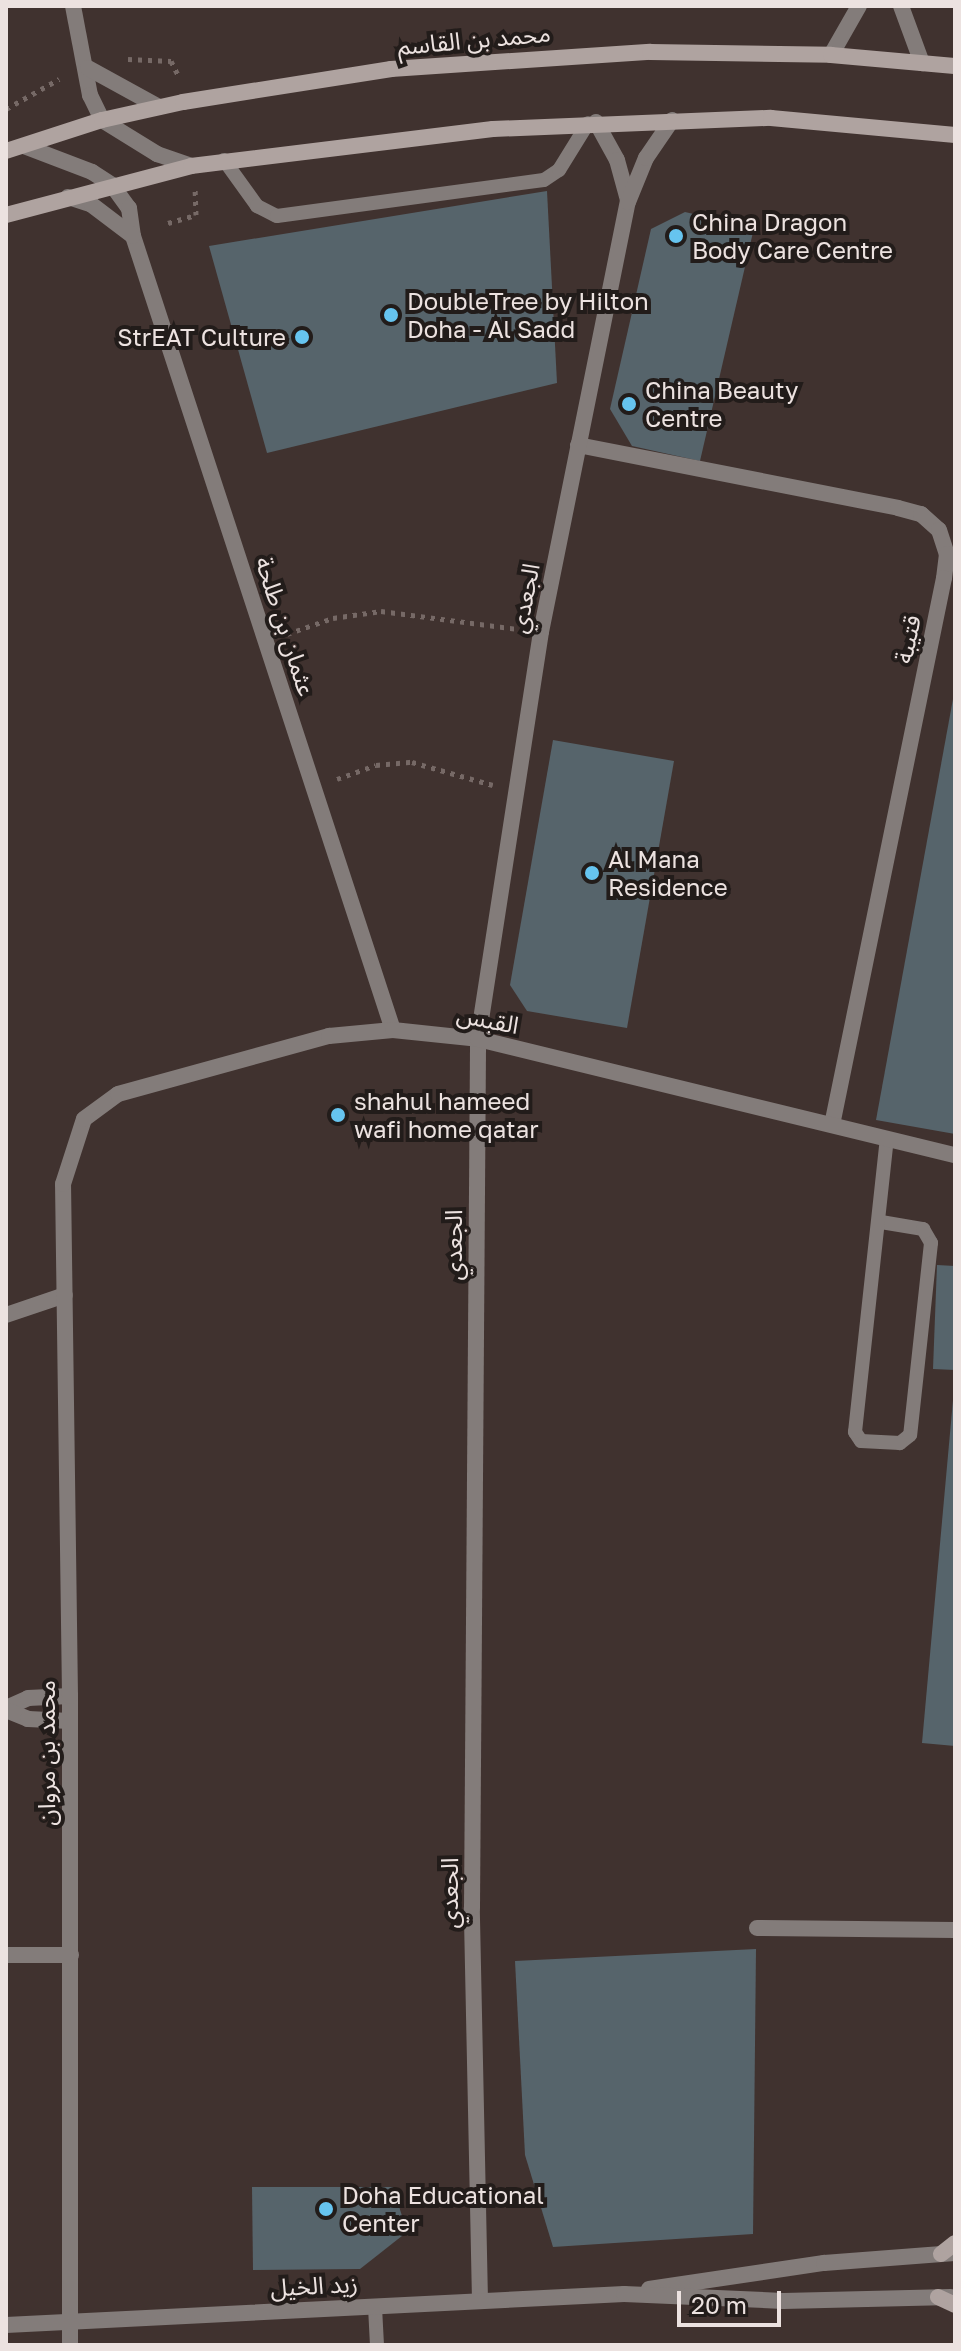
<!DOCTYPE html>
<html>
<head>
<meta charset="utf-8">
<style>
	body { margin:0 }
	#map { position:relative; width:961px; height:2351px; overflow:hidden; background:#40322f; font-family:"Golos Text","Noto Sans Arabic",sans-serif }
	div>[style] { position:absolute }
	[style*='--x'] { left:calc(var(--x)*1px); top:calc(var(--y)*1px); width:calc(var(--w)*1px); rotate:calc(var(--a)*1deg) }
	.building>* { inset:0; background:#56646b }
	.path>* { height:5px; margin-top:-2.5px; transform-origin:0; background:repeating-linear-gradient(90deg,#766966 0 4px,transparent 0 10px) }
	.lane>* { height:14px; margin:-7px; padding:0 7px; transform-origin:7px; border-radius:7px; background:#837c7a }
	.street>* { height:16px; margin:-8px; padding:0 8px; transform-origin:8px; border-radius:8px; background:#837c7a }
	.secondary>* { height:16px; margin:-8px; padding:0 8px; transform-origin:8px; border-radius:8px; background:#afa3a0 }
	.dots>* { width:22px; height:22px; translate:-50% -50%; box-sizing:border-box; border:4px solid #221c1a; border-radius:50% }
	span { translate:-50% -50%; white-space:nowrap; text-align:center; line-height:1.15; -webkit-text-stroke:8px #221c1a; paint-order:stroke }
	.street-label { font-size:24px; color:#ece2e0 }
	.poi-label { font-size:24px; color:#ece2e0 }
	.left { translate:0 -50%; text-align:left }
	.right { translate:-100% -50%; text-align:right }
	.frame { position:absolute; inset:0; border:8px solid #ece2e0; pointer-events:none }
	.scale { position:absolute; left:677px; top:2291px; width:104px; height:36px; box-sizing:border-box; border:4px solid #ece2e0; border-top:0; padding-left:10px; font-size:24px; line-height:28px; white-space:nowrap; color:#ece2e0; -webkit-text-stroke:6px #221c1a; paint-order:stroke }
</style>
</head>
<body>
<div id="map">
	<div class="building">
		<div style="clip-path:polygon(547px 191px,557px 383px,267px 453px,209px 246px)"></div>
		<div style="clip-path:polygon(685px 212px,754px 228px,700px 461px,632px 446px,610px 409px,651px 229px)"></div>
		<div style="clip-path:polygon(955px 688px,955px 1134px,876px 1120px)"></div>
		<div style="clip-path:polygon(553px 740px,674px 761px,627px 1028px,527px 1011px,510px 985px)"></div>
		<div style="clip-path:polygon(937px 1265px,955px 1266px,955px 1370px,933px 1369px)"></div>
		<div style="clip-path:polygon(953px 1400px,955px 1400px,955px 1746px,922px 1743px)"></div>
		<div style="clip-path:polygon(756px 1949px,753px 2234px,553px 2247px,525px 2155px,515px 1961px)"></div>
		<div style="clip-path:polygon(252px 2187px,393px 2187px,407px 2232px,360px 2269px,253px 2270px)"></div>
	</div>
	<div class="path">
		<div style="--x:128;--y:59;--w:43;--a:2.7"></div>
		<div style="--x:171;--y:61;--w:18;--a:63"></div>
		<div style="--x:6;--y:109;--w:61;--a:-29.5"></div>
		<div style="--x:168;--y:223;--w:29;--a:-16"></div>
		<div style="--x:196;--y:215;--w:25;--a:-92"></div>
		<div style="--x:287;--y:634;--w:49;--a:-19.2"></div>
		<div style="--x:333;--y:618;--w:49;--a:-8.3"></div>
		<div style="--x:381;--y:611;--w:137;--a:7.5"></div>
		<div style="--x:337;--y:779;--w:41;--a:-19.7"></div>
		<div style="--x:376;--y:765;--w:36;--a:-5"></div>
		<div style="--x:412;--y:762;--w:84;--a:15.9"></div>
	</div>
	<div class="lane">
		<div style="--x:224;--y:160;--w:57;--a:54.3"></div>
		<div style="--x:257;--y:206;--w:22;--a:27"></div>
		<div style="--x:277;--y:216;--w:269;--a:-7.7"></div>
		<div style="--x:544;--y:180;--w:18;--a:-34"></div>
		<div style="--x:559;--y:170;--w:55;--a:-58.3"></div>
		<div style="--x:881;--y:1222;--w:43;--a:9.5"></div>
		<div style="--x:923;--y:1229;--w:16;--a:60"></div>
		<div style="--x:931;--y:1243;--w:193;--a:96.2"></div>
		<div style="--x:910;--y:1435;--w:13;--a:141"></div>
		<div style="--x:900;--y:1443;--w:39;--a:-177"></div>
		<div style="--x:861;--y:1441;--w:11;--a:-124"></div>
		<div style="--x:855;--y:1432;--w:295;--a:-83.8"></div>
		<div style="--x:375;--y:2307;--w:38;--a:87"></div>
	</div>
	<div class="street">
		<div style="--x:73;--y:6;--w:91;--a:79.2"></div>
		<div style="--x:90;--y:95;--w:28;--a:64"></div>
		<div style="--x:102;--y:120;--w:65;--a:31.7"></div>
		<div style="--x:157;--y:154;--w:36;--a:19"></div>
		<div style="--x:901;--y:6;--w:61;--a:69.8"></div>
		<div style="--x:831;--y:55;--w:56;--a:-60.3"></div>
		<div style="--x:88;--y:68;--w:81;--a:28.8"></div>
		<div style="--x:596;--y:122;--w:43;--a:61.1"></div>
		<div style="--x:617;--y:160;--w:41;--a:74.6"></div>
		<div style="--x:24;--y:146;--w:73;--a:20.9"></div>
		<div style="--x:92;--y:172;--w:24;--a:33"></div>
		<div style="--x:112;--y:185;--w:29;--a:54"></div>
		<div style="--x:129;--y:208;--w:28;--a:82"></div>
		<div style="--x:133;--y:236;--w:835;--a:71.87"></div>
		<div style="--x:68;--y:197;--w:25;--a:18"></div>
		<div style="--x:92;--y:205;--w:51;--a:37.1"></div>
		<div style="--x:578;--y:445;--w:326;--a:11.1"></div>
		<div style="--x:898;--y:508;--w:24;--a:15"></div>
		<div style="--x:921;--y:514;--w:24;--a:42"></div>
		<div style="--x:939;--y:530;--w:25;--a:72"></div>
		<div style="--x:947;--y:554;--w:24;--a:97"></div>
		<div style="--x:944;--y:578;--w:558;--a:101.57"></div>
		<div style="--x:6;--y:1315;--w:62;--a:-18.7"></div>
		<div style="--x:6;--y:1708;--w:24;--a:-24"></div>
		<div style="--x:28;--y:1698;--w:42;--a:-2.7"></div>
		<div style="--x:6;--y:1710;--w:24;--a:22"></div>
		<div style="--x:28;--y:1719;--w:42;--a:2.7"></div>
		<div style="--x:757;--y:1928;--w:198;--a:0.6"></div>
		<div style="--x:6;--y:1955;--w:65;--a:0"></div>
		<div style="--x:649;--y:2289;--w:177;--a:-8.5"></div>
		<div style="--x:824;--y:2263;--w:131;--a:-4.4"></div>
		<div style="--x:480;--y:2301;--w:393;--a:-91.2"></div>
		<div style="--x:472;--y:1908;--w:869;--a:-89.6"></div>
		<div style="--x:478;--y:1039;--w:412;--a:-81.2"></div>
		<div style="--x:541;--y:632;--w:439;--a:-78.6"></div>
		<div style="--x:628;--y:202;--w:48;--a:-67.8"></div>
		<div style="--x:646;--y:158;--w:46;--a:-55.6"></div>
		<div style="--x:6;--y:2325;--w:619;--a:-2.87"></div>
		<div style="--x:624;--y:2294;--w:159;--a:2.5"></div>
		<div style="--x:783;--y:2301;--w:168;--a:-1.4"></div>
		<div style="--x:70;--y:2345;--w:649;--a:-90"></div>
		<div style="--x:70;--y:1696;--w:512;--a:-90.78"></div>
		<div style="--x:63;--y:1184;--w:68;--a:-72.1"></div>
		<div style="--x:84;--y:1119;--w:42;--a:-36.3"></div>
		<div style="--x:118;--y:1094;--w:219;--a:-15.4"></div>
		<div style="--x:329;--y:1036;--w:64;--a:-5.4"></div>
		<div style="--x:393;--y:1030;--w:85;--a:6"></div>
		<div style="--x:478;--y:1039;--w:491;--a:13.7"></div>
	</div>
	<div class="secondary">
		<div style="--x:6;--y:151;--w:101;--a:-17.9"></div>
		<div style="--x:102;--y:120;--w:83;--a:-12.5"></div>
		<div style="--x:183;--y:102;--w:211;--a:-9"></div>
		<div style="--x:391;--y:69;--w:260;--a:-3.8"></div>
		<div style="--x:650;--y:52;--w:181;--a:0.9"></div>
		<div style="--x:831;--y:55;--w:124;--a:5.1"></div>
		<div style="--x:6;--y:215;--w:191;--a:-14.8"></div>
		<div style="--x:191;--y:166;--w:304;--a:-7"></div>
		<div style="--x:493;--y:129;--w:278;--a:-2.3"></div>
		<div style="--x:771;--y:118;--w:185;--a:5.3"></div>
		<div style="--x:941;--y:2254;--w:18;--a:-38"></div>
		<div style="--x:938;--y:2297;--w:19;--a:25"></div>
	</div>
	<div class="dots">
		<div style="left:676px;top:236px;background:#66c4ef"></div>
		<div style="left:391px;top:315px;background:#66c4ef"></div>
		<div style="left:302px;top:337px;background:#66c4ef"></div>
		<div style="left:629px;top:404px;background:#66c4ef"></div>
		<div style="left:592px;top:873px;background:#66c4ef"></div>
		<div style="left:338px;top:1115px;background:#66c4ef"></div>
		<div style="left:326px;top:2209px;background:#66c4ef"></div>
	</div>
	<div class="street-label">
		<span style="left:474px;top:39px;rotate:-5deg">محمد بن القاسم</span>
		<span style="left:524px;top:598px;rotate:-79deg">الجعدي</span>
		<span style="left:286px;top:626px;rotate:72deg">عثمان بن طلحة</span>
		<span style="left:907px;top:639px;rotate:-78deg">قتيبة</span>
		<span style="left:488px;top:1019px;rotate:11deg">القبس</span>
		<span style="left:453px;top:1245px;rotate:-90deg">الجعدي</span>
		<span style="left:46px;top:1753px;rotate:-90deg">محمد بن مروان</span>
		<span style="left:449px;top:1893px;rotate:-90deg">الجعدي</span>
		<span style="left:314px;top:2285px;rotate:-3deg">زيد الخيل</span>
	</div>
	<div class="poi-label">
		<span class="left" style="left:692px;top:236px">China Dragon<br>Body Care Centre</span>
		<span class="left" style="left:407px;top:315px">DoubleTree by Hilton<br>Doha - Al Sadd</span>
		<span class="right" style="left:286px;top:337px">StrEAT Culture</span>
		<span class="left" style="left:645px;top:404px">China Beauty<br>Centre</span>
		<span class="left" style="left:608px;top:873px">Al Mana<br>Residence</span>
		<span class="left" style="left:354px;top:1115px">shahul hameed<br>wafi home qatar</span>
		<span class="left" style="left:342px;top:2209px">Doha Educational<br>Center</span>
	</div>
	<div class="frame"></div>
	<div class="scale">20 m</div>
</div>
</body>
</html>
